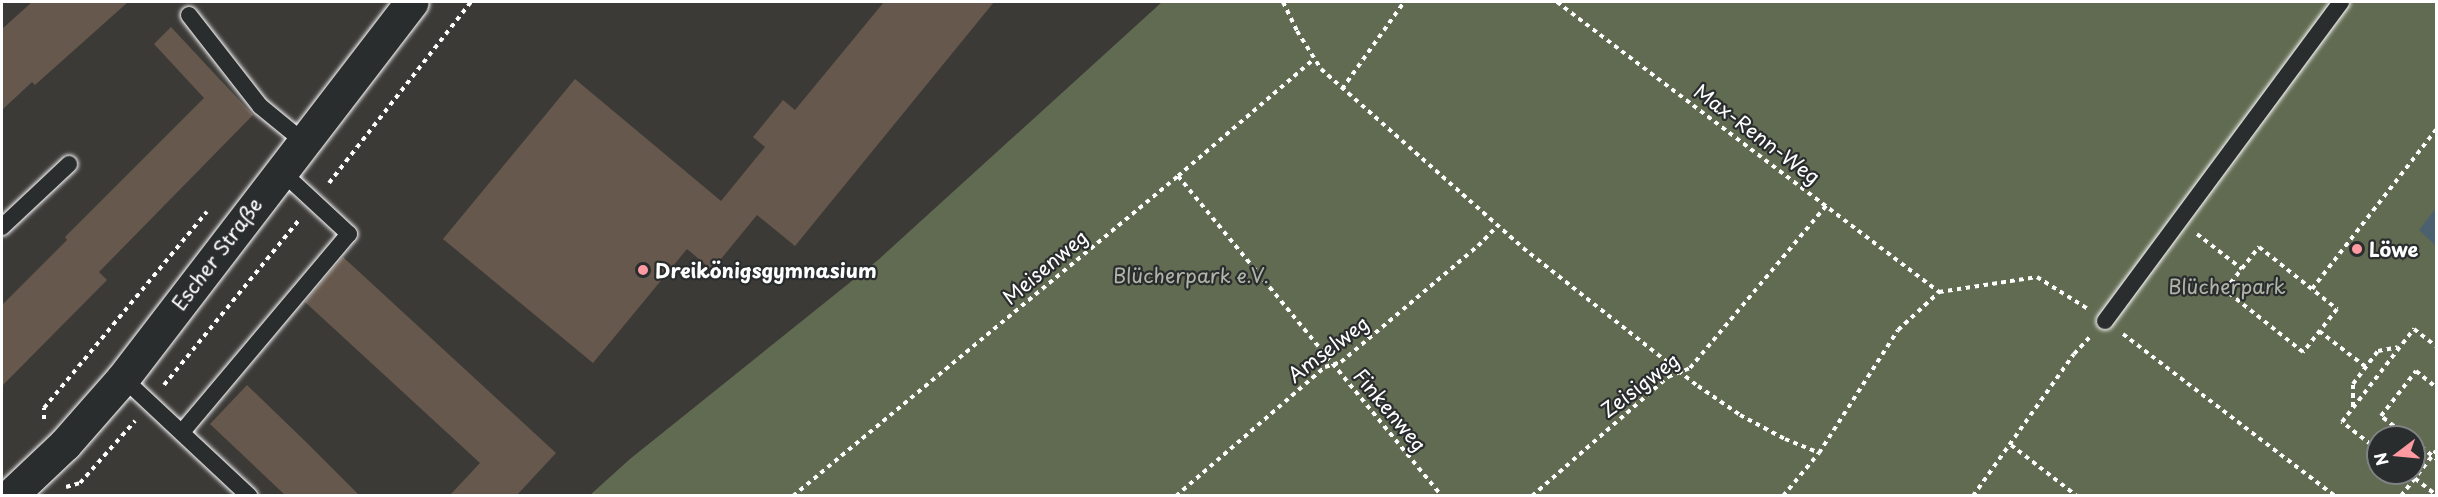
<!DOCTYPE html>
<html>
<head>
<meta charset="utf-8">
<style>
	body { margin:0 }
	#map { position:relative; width:2438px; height:497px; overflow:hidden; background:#3c3a37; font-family:"Playpen Sans",sans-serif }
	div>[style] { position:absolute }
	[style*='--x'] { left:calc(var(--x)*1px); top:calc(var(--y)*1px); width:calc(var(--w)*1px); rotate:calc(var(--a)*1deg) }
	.green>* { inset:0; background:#616b51 }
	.water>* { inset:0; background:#4b616f }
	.building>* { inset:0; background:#66584c }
	.path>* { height:4px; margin-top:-2px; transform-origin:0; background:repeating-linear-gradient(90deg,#fff 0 4.5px,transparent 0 9px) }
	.roads { filter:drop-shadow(0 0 2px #fff) drop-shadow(0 0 2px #fff) }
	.service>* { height:16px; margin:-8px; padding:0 8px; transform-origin:8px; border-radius:8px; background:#2a2d2e }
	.minor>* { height:33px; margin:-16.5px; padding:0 16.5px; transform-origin:16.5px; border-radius:16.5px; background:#2a2d2e }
	.dots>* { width:16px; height:16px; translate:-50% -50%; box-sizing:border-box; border:3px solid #2a2d2e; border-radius:50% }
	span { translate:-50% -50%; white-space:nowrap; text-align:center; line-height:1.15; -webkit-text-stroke:4.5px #2a2d2e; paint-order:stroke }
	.street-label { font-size:20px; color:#fff }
	.poi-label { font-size:20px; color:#fff; font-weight:700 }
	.left { translate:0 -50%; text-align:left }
	.park-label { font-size:20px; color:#b0b5a8 }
	.frame { position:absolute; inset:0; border:3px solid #fff; pointer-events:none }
	.north { position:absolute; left:2366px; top:425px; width:60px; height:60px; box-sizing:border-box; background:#2a2d2e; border:2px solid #7f8182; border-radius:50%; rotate:254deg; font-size:16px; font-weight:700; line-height:24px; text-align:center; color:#fff }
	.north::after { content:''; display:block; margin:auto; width:21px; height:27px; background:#ff9aa2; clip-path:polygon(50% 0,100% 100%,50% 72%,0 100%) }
</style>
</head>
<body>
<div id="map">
	<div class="green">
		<div style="clip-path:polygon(evenodd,1162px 2px,2436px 2px,2436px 495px,589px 496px,630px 459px,878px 260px,1162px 2px,2378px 437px,2414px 437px,2414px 473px,2378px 473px,2378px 437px)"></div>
	</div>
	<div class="water">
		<div style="clip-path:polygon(2436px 208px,2436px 246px,2419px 230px)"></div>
	</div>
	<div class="building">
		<div style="clip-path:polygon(32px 2px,128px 2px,35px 85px,32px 82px,2px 110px,2px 29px)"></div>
		<div style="clip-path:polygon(884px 2px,994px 2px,795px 246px,757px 215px,712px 270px,687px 249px,593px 363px,443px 239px,575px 79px,721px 201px,765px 147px,753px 137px,783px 100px,795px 110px)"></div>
		<div style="clip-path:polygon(171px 27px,253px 115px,99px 272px,107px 280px,2px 386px,2px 305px,67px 240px,65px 237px,204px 98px,154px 44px)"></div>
		<div style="clip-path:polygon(343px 257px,556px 453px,517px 495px,450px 495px,480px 463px,305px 302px)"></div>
		<div style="clip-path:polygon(247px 385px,307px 443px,359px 495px,285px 495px,210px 424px)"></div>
	</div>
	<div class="path">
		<div style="--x:1283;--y:2;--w:32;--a:64"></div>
		<div style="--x:1297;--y:31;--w:45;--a:57.7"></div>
		<div style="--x:1321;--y:69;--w:270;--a:41.5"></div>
		<div style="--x:1523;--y:248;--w:223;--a:38.3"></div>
		<div style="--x:1698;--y:386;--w:51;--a:34.6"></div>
		<div style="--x:1740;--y:415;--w:51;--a:28.1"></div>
		<div style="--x:1785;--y:439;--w:37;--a:22"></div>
		<div style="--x:1557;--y:2;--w:480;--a:37.2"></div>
		<div style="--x:1342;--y:89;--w:107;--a:-54.5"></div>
		<div style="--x:1178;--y:176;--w:415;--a:50.5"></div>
		<div style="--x:329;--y:183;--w:230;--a:-51.9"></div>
		<div style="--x:2197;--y:234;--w:57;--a:37.9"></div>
		<div style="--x:2259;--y:247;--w:100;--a:38.5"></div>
		<div style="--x:2337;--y:309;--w:55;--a:128.3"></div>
		<div style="--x:2303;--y:352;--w:100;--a:-141.5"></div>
		<div style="--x:2225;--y:290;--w:55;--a:-51.7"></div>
		<div style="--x:2312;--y:289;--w:202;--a:-52.1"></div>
		<div style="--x:2319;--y:331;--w:59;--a:37.5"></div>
		<div style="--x:2123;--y:334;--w:267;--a:37.4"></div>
		<div style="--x:164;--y:385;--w:215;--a:-50.7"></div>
		<div style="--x:2353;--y:407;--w:23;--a:-90"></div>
		<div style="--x:2353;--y:384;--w:41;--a:-52.9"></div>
		<div style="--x:2378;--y:351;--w:20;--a:-11"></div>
		<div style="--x:44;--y:419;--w:11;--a:-90"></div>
		<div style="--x:44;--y:408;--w:255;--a:-50.3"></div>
		<div style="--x:2408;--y:437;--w:34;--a:-142"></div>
		<div style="--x:2381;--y:416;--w:57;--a:-52.1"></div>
		<div style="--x:2416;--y:371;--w:26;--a:39"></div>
		<div style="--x:2414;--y:441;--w:28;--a:39"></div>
		<div style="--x:2011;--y:445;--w:83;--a:37.7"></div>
		<div style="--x:2378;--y:450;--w:46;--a:-142.1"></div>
		<div style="--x:2342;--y:422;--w:118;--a:-52.3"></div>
		<div style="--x:2414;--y:329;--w:28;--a:38"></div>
		<div style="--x:2408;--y:473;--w:36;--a:38"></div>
		<div style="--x:66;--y:487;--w:15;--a:-16"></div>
		<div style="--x:80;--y:483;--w:83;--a:-48.4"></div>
		<div style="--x:793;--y:496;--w:501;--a:-39.73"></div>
		<div style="--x:1178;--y:176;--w:179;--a:-40.7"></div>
		<div style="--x:1176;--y:496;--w:197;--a:-40.9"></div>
		<div style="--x:1325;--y:367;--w:17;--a:-17"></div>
		<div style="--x:1341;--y:362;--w:180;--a:-40.3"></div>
		<div style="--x:1478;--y:246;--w:29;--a:-46"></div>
		<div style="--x:1532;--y:496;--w:181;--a:-41.2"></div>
		<div style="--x:1668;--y:377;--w:24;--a:-22"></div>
		<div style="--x:1690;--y:368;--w:213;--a:-50"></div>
		<div style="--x:1783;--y:496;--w:56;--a:-50.1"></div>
		<div style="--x:1819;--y:453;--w:146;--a:-57.3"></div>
		<div style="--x:1898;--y:330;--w:56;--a:-42.8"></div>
		<div style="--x:1939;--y:292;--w:99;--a:-8.7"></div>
		<div style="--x:2037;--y:277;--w:60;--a:32.1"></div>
		<div style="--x:1973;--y:496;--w:174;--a:-54.6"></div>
		<div style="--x:2074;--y:354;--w:23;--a:-47"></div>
		<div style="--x:2401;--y:496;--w:57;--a:-52.1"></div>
	</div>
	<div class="roads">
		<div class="service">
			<div style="--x:189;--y:15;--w:115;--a:52"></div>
			<div style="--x:260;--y:106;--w:57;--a:39.3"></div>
			<div style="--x:2;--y:227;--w:92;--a:-43.2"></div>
			<div style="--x:2105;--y:321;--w:397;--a:-53.5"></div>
			<div style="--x:123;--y:378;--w:173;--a:43.1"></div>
			<div style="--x:182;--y:432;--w:259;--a:-49.9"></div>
			<div style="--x:349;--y:234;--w:93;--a:-137.2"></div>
		</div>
		<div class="minor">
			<div style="--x:10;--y:496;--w:76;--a:-43.4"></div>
			<div style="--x:65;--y:444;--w:88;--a:-48.7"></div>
			<div style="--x:123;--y:378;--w:474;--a:-52.5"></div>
		</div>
	</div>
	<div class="dots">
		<div style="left:2357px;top:249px;background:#ff9aa2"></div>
		<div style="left:643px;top:270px;background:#ff9aa2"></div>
	</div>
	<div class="street-label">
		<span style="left:1757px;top:134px;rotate:37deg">Max-Renn-Weg</span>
		<span style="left:217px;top:254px;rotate:-53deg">Escher Straße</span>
		<span style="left:1045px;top:267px;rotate:-40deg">Meisenweg</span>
		<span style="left:1328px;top:349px;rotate:-37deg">Amselweg</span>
		<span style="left:1640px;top:385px;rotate:-37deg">Zeisigweg</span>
		<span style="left:1390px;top:410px;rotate:50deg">Finkenweg</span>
	</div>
	<div class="poi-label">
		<span class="left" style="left:2369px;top:249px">Löwe</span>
		<span class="left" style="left:655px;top:270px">Dreikönigsgymnasium</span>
	</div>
	<div class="park-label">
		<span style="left:1191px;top:275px">Blücherpark e.V.</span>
		<span style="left:2227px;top:286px">Blücherpark</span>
	</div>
	<div class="frame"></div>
	<div class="north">N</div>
</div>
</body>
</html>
